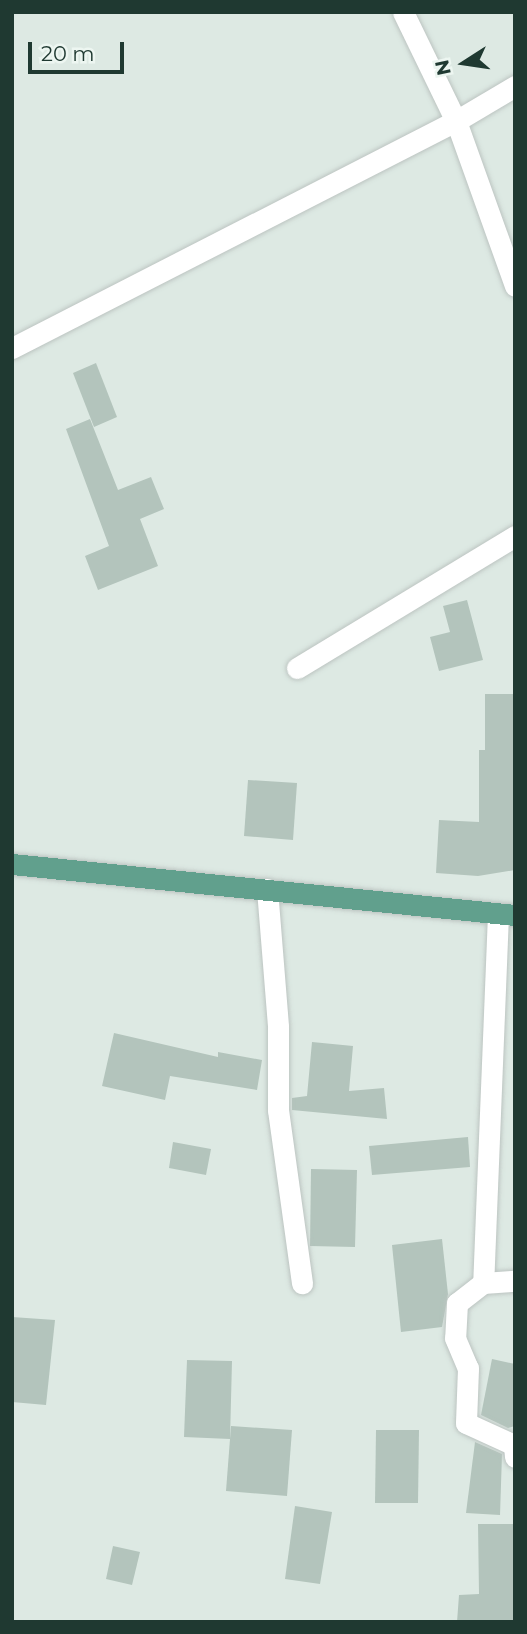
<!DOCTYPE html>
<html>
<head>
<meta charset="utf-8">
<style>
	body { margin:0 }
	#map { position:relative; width:527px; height:1634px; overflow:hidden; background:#dde9e3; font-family:Montserrat,sans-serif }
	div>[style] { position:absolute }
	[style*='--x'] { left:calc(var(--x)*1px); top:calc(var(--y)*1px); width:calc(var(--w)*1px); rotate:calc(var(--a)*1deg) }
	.building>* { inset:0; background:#b3c4bc }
	.roads { filter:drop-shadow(0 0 2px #bcc4c1) drop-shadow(0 0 2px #bcc4c1) }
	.minor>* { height:21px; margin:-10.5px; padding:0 10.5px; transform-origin:10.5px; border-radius:10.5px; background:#fff }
	.primary>* { height:21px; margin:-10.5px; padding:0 10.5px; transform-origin:10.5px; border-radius:10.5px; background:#61a08d }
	span { translate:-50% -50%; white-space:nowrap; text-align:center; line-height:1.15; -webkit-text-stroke:5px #edf6f1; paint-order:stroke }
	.frame { position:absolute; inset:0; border:14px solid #1f3931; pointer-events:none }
	.north { position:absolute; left:429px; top:28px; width:70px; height:70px; -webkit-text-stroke:5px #edf6f1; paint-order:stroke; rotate:258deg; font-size:19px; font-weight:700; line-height:28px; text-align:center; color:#1f3931 }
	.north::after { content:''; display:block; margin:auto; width:24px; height:32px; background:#1f3931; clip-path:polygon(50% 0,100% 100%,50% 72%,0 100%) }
	.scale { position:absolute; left:28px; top:42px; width:96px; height:32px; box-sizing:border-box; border:4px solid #1f3931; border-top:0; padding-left:9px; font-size:21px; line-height:24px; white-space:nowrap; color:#1f3931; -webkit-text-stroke:5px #edf6f1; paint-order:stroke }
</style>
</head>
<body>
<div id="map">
	<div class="building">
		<div style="clip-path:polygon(96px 363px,117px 417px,94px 427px,73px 373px)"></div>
		<div style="clip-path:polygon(90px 419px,118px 490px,151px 477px,164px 509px,140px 519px,158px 566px,98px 590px,85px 556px,109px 546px,66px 429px)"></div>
		<div style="clip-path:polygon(467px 600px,483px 660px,439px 671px,430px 637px,450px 632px,443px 606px)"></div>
		<div style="clip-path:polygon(485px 694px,515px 694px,515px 870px,478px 876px,436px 873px,439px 820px,479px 822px,479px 750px,485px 750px)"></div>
		<div style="clip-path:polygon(248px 780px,297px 783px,293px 840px,244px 836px)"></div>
		<div style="clip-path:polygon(114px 1033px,218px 1057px,218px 1052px,262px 1060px,257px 1090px,170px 1076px,165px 1100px,102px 1086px)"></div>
		<div style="clip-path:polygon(312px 1042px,353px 1046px,349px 1091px,384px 1088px,387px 1119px,292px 1110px,292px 1098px,307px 1096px)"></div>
		<div style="clip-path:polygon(468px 1137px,470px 1167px,372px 1175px,369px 1146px)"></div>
		<div style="clip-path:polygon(173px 1142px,211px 1149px,206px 1175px,169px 1168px)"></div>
		<div style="clip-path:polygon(311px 1169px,357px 1170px,355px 1247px,310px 1246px)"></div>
		<div style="clip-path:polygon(442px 1239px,448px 1294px,442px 1327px,401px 1332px,392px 1245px)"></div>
		<div style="clip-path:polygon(12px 1317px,55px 1320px,46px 1405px,12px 1402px)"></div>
		<div style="clip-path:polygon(492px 1359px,515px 1364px,515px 1426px,508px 1428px,481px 1415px)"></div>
		<div style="clip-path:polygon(187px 1360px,232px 1361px,230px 1439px,184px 1437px)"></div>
		<div style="clip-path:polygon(231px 1426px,292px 1430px,287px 1496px,226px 1491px)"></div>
		<div style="clip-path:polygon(376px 1430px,419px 1430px,418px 1503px,375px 1503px)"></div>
		<div style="clip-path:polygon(475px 1442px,502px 1454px,500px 1515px,466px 1513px)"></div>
		<div style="clip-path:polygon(295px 1506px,332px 1512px,320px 1584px,285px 1579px)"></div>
		<div style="clip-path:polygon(478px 1524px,515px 1524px,515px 1622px,457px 1622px,459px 1595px,479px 1594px)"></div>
		<div style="clip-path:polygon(113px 1546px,140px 1552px,132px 1585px,106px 1579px)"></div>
	</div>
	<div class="roads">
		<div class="minor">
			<div style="--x:403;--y:12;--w:121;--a:64.1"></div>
			<div style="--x:456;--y:121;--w:175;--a:70.3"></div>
			<div style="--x:12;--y:348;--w:499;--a:-27.1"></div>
			<div style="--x:456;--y:121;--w:69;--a:-30.7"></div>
			<div style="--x:297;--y:668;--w:255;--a:-31.2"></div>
			<div style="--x:267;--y:889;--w:138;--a:85.4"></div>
			<div style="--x:278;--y:1027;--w:83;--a:90"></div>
			<div style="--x:278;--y:1110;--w:175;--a:82.1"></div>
			<div style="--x:498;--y:914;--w:369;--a:92.3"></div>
			<div style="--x:483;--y:1283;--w:33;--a:142"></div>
			<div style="--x:457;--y:1303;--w:35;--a:93"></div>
			<div style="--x:455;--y:1338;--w:33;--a:67"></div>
			<div style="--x:468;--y:1368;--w:55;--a:92.1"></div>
			<div style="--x:466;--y:1423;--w:53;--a:24.6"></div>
			<div style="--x:514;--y:1445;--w:12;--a:85"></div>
			<div style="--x:483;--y:1283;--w:32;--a:-4"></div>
		</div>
		<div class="primary">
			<div style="--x:12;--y:864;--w:506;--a:5.79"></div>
		</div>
	</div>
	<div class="frame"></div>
	<div class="north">N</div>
	<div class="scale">20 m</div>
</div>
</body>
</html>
